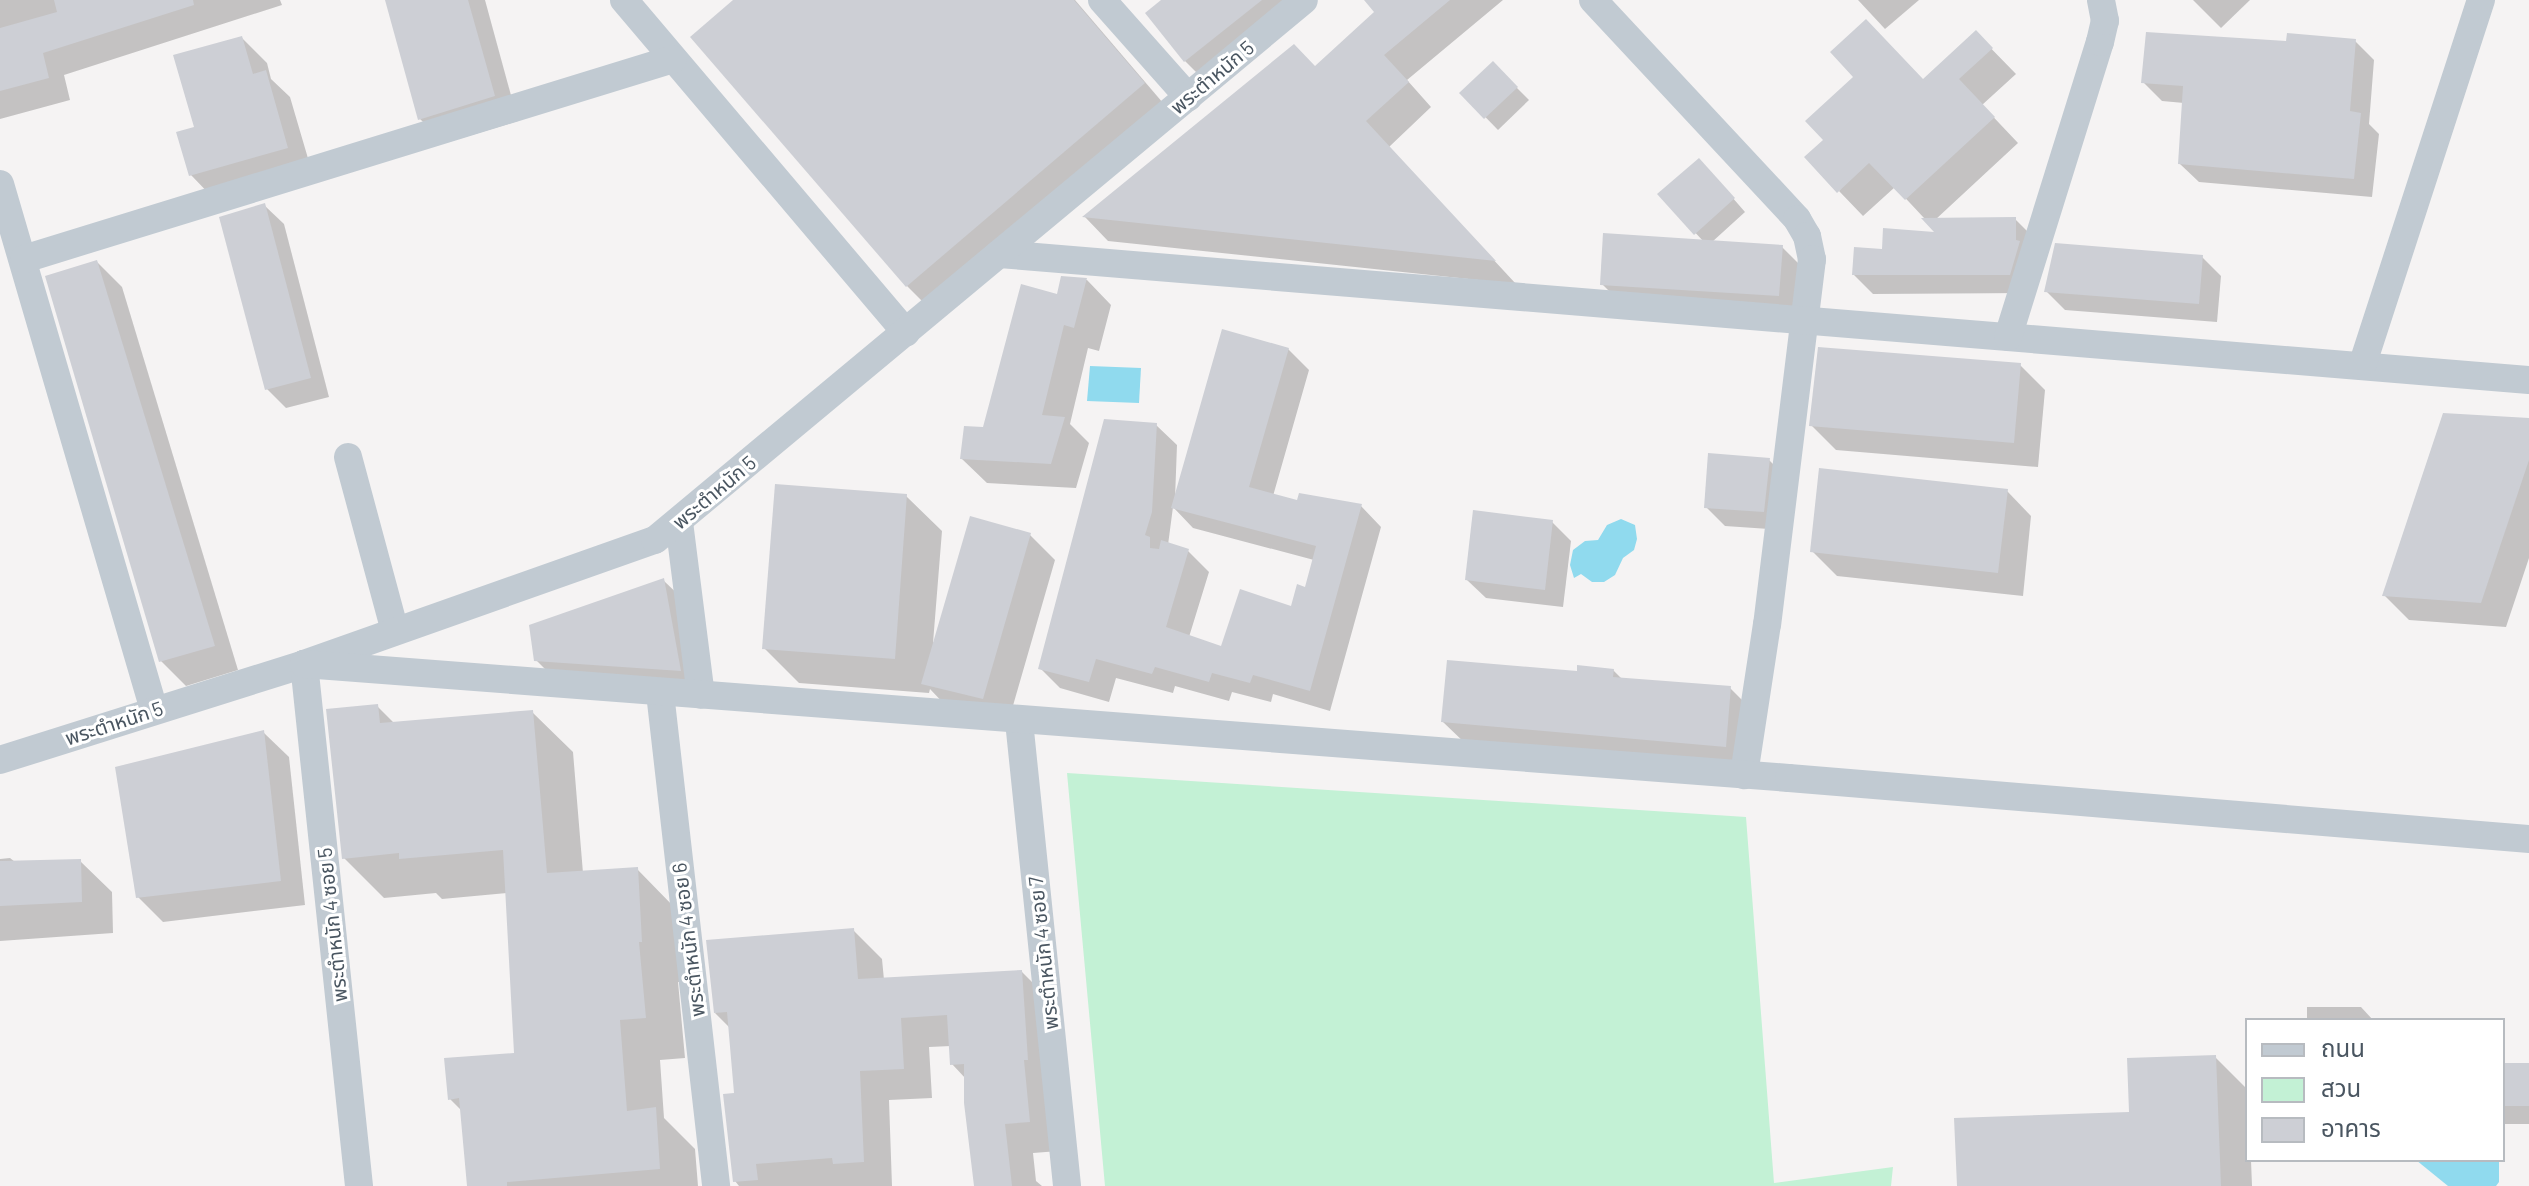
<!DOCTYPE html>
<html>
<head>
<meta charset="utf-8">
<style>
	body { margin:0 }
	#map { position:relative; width:2529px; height:1186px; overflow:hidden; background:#f5f3f3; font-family:Barlow,"Noto Sans Thai",sans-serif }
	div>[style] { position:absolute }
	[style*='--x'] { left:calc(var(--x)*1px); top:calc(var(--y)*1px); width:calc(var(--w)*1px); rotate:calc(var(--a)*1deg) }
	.green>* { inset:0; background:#c3f1d5 }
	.water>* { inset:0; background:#90daee }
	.shadow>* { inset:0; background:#0003 }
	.building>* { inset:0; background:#cdcfd5 }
	.minor>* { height:28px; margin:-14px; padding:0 14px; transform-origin:14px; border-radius:14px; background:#c1cad2 }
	span { translate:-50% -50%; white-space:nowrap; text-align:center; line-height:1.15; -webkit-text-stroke:6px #fff; paint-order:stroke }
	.street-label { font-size:20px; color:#4a5661 }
	.legend { position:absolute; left:2245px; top:1018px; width:260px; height:144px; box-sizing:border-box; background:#fff; border:2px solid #b7bbc0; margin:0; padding:10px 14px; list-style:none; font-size:24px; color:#4a5661 }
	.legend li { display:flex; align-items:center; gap:16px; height:40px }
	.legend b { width:40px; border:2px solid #b7bbc0 }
</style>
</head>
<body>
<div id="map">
	<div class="green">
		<div style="clip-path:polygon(1067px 773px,1746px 817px,1774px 1183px,1893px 1167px,1891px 1186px,1105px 1186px)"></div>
	</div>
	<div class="water">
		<div style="clip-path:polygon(1090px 366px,1141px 368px,1139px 403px,1087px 401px)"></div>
		<div style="clip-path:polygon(1621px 519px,1635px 525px,1637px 539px,1634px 550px,1623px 558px,1615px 575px,1604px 582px,1592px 582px,1581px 574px,1574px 578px,1570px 565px,1573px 550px,1585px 541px,1598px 540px,1607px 525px)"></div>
		<div style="clip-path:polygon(2416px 1160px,2499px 1160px,2499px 1182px,2496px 1186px,2448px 1186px)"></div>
	</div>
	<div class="shadow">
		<div style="clip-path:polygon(0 0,280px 0,282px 5px,64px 75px,70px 100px,0 119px)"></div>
		<div style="clip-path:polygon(387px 0,485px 0,518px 121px,445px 143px,420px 119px)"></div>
		<div style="clip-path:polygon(734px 0,1075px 0,1169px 110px,932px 311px,907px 286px)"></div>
		<div style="clip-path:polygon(1165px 0,1312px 0,1207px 83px,1185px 61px)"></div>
		<div style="clip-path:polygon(1366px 0,1503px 0,1407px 80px,1431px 107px,1389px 147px,1516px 284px,1108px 241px,1085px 217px,1294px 46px,1316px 68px,1377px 13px)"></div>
		<div style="clip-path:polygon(1858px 0,1919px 0,1885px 29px)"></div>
		<div style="clip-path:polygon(2193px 0,2250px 0,2221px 28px)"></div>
		<div style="clip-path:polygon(1976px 33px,2016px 74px,1982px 105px,2018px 143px,1935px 220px,2015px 219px,2034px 238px,2028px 293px,1873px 294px,1854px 275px,1884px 251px,1939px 234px,1895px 187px,1863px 216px,1839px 191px,1924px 81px)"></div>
		<div style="clip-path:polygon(242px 38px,267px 63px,271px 79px,290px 97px,312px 172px,215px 200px,191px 175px,197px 128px)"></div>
		<div style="clip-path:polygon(2355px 41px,2374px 60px,2369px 124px,2379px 134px,2372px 197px,2199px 182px,2180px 164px,2184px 103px,2162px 101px,2143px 82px,2288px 43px)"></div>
		<div style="clip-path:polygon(1493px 64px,1529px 100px,1498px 130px,1462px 93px)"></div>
		<div style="clip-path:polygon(1711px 173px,1745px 212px,1712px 242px,1782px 247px,1817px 282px,1814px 330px,1637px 319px,1602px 284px,1704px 242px,1660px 195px)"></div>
		<div style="clip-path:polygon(265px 206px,284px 224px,329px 397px,286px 408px,267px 389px)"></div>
		<div style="clip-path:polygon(2202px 257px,2221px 276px,2217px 322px,2065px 310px,2046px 291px)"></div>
		<div style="clip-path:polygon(97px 262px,122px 287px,238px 670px,186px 686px,161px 661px)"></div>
		<div style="clip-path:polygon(1063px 278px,1087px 280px,1111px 305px,1099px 351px,1088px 348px,1070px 424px,1089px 443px,1076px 488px,987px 483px,962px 459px,985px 429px,1058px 297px)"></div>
		<div style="clip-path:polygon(evenodd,1288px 349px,1309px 370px,1273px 496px,1299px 503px,1361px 506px,1381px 527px,1330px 711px,1273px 694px,1271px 702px,1232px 692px,1229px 701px,1175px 686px,1173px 693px,1116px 678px,1109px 702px,1060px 688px,1040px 668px,1156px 425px,1177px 445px,1175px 499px,1288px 349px,1173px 507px,1193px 528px,1314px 560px,1306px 589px,1292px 608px,1222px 649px,1189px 637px,1209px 572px,1188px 551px,1168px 545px,1173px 507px)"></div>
		<div style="clip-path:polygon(2020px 365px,2045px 390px,2038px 467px,1836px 450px,1811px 425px)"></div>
		<div style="clip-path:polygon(2529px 420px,2529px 558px,2506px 627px,2409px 620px,2384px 595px)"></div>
		<div style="clip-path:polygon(1769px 460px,1788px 479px,1782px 530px,1725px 526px,1706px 507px)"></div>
		<div style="clip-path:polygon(2007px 491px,2031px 516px,2023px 596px,1837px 576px,1812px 551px)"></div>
		<div style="clip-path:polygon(906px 496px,942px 531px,933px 643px,1030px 535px,1055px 560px,1008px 723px,948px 708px,930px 689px,929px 693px,799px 683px,764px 648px)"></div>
		<div style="clip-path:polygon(1552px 522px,1571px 541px,1563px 607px,1486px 598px,1467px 580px)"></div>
		<div style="clip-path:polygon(664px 581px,683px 599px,698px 689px,555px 679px,536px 660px)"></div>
		<div style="clip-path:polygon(1613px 670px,1622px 679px,1730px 688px,1755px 713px,1750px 771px,1468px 746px,1443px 722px,1579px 673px)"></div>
		<div style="clip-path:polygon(377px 706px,395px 724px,532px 712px,573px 752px,583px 873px,637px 869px,677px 910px,682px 982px,678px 982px,685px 1058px,660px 1060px,664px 1118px,695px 1149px,698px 1186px,469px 1186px,462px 1111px,450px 1099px,516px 1055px,507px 893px,442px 899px,436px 893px,384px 898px,344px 858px)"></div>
		<div style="clip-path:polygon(264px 733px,289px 757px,305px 905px,163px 922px,138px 897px)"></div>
		<div style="clip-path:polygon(10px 858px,15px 862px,80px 861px,112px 892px,113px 933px,0 941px,0 859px)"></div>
		<div style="clip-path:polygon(853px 930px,882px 959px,884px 980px,1022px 972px,1051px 1001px,1059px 1151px,1033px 1153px,1036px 1181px,1042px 1186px,975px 1186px,966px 1079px,952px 1064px,951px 1046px,929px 1047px,932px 1098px,889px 1100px,892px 1186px,739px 1186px,735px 1181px,737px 1095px,730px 1028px,715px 1013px)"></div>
		<div style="clip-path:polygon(2307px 1007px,2361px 1007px,2373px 1020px,2307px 1020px)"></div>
		<div style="clip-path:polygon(2215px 1057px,2247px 1089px,2247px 1160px,2251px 1160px,2252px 1186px,1959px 1186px,2131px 1114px)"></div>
		<div style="clip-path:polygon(2503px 1065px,2529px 1065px,2529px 1124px,2503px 1124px)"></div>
	</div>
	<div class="building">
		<div style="clip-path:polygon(54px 0,193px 0,194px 5px,43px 53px,49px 78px,0 91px,0 28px,57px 12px)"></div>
		<div style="clip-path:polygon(385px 0,468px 0,495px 96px,418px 120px)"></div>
		<div style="clip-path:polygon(733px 0,1074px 0,1145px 83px,906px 287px,690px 37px)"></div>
		<div style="clip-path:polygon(1161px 0,1262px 0,1184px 62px,1145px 13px)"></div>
		<div style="clip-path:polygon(1364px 0,1450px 0,1384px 55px,1409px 82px,1366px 121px,1496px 261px,1082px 217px,1294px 44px,1315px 66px,1374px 12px)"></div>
		<div style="clip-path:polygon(1866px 19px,1923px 79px,1976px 30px,1993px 48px,1959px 79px,1995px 117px,1905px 200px,1869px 163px,1837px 193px,1804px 157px,1823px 140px,1805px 121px,1853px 77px,1830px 52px)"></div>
		<div style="clip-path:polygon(2146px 32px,2286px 41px,2287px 33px,2356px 39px,2350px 111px,2361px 113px,2354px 179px,2178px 164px,2183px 86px,2141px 83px)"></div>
		<div style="clip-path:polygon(242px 36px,253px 74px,266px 70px,288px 148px,189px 176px,176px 132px,194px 127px,173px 55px)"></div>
		<div style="clip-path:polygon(1493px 61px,1518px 87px,1484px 119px,1459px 93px)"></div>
		<div style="clip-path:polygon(1699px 158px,1735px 198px,1694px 235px,1657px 194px)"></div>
		<div style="clip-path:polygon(265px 203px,311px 378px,265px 390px,219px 217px)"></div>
		<div style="clip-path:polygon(2016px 217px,2016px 240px,2020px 241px,2010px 275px,1852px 275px,1854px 247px,1882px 249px,1883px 228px,1934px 232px,1921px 218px)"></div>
		<div style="clip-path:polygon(1603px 233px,1783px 245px,1779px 296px,1600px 285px)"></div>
		<div style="clip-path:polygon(2055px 243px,2203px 255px,2199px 304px,2044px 292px)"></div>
		<div style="clip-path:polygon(97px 260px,215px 646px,159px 662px,45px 276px)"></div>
		<div style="clip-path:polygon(1061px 276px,1087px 278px,1074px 328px,1064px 325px,1042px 415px,1065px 417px,1051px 464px,960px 459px,964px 426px,983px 427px,1021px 284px,1057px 294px)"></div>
		<div style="clip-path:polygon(1222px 329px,1289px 348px,1249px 487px,1297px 500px,1299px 493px,1362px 504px,1310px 691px,1253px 675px,1250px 683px,1212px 673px,1209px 682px,1155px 667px,1152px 674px,1096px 659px,1089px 682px,1038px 669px,1104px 419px,1157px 423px,1152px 512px,1145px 535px,1150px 537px,1150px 548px,1159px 549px,1161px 540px,1189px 549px,1166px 627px,1221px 646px,1240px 589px,1291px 606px,1297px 584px,1305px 587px,1316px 546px,1171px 508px)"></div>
		<div style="clip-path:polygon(1818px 347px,2021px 363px,2014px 443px,1809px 426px)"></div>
		<div style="clip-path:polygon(2443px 413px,2529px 418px,2529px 460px,2481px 603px,2382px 596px)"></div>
		<div style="clip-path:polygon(1708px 453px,1770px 458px,1764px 512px,1704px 508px)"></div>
		<div style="clip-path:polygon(1819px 468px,2008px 489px,1998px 573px,1810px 552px)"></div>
		<div style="clip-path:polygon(775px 484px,907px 494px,895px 659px,762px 649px)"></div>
		<div style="clip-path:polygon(1473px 510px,1553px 520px,1545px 590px,1465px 580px)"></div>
		<div style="clip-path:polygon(970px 516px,1031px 533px,983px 699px,921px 684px)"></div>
		<div style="clip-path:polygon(664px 578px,681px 671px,534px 661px,529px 625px)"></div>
		<div style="clip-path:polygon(1447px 660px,1577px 671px,1577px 665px,1614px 669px,1613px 677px,1731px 686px,1726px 747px,1441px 722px)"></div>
		<div style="clip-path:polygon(378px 704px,380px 723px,533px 710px,547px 873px,638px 867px,642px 942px,639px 942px,646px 1018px,620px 1020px,627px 1111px,656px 1107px,660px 1169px,507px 1182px,507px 1186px,467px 1186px,459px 1098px,448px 1100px,444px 1058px,514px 1053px,503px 850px,399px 859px,399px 853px,342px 859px,326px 709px)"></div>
		<div style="clip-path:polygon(264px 730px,281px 881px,136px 898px,115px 767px)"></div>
		<div style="clip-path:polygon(81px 859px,82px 902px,0 906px,0 861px)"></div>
		<div style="clip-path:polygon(854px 928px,858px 979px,1022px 970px,1028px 1060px,1024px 1060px,1030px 1122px,1005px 1124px,1012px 1186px,974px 1186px,964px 1103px,964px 1064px,950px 1065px,947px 1015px,901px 1018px,904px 1069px,860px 1071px,864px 1162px,833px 1164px,832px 1158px,756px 1164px,758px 1180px,733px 1182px,723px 1094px,734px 1093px,727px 1012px,714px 1013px,706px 940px)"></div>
		<div style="clip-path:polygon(2216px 1055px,2221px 1186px,1957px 1186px,1954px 1118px,2129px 1112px,2127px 1058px)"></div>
		<div style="clip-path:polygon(2503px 1063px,2529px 1063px,2529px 1106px,2503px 1106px)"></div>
	</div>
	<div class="minor">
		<div style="--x:624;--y:0;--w:436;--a:49.7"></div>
		<div style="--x:1102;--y:0;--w:130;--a:48.4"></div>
		<div style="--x:1593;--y:0;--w:299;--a:47"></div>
		<div style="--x:1797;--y:219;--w:20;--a:60"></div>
		<div style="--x:1807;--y:236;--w:24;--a:78"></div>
		<div style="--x:1812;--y:259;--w:368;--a:97"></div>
		<div style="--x:1767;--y:624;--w:153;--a:98.7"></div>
		<div style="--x:0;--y:184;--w:548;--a:73.68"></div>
		<div style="--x:999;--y:254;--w:1535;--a:4.71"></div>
		<div style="--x:24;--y:259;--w:679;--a:-17.13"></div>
		<div style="--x:2008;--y:337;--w:309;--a:-72.7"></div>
		<div style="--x:2100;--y:42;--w:22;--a:-77"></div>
		<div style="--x:2105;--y:21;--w:21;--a:-101"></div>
		<div style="--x:2362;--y:366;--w:385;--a:-72"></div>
		<div style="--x:348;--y:457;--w:180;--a:74.9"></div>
		<div style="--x:679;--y:522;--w:174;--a:82.8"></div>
		<div style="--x:660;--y:693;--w:496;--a:83.5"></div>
		<div style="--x:1019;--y:721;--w:467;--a:84.1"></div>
		<div style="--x:0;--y:760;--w:319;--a:-17.5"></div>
		<div style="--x:304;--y:664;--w:372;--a:-19.5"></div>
		<div style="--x:655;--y:540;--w:844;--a:-39.76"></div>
		<div style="--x:359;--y:1186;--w:525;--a:-96.01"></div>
		<div style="--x:304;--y:664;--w:1489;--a:4.39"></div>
		<div style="--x:1789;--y:778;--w:743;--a:4.71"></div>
	</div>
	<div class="street-label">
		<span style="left:1212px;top:77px;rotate:-40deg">พระตำหนัก 5</span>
		<span style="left:714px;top:492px;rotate:-40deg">พระตำหนัก 5</span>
		<span style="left:114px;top:723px;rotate:-18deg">พระตำหนัก 5</span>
		<span style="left:332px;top:925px;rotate:-96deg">พระตำหนัก 4 ซอย 5</span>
		<span style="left:688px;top:940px;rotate:-97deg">พระตำหนัก 4 ซอย 6</span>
		<span style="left:1043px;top:953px;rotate:-96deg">พระตำหนัก 4 ซอย 7</span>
	</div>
	<ul class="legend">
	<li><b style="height:10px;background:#c1cad2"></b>ถนน</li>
	<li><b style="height:22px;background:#c3f1d5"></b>สวน</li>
	<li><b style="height:22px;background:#cdcfd5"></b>อาคาร</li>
	</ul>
</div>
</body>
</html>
